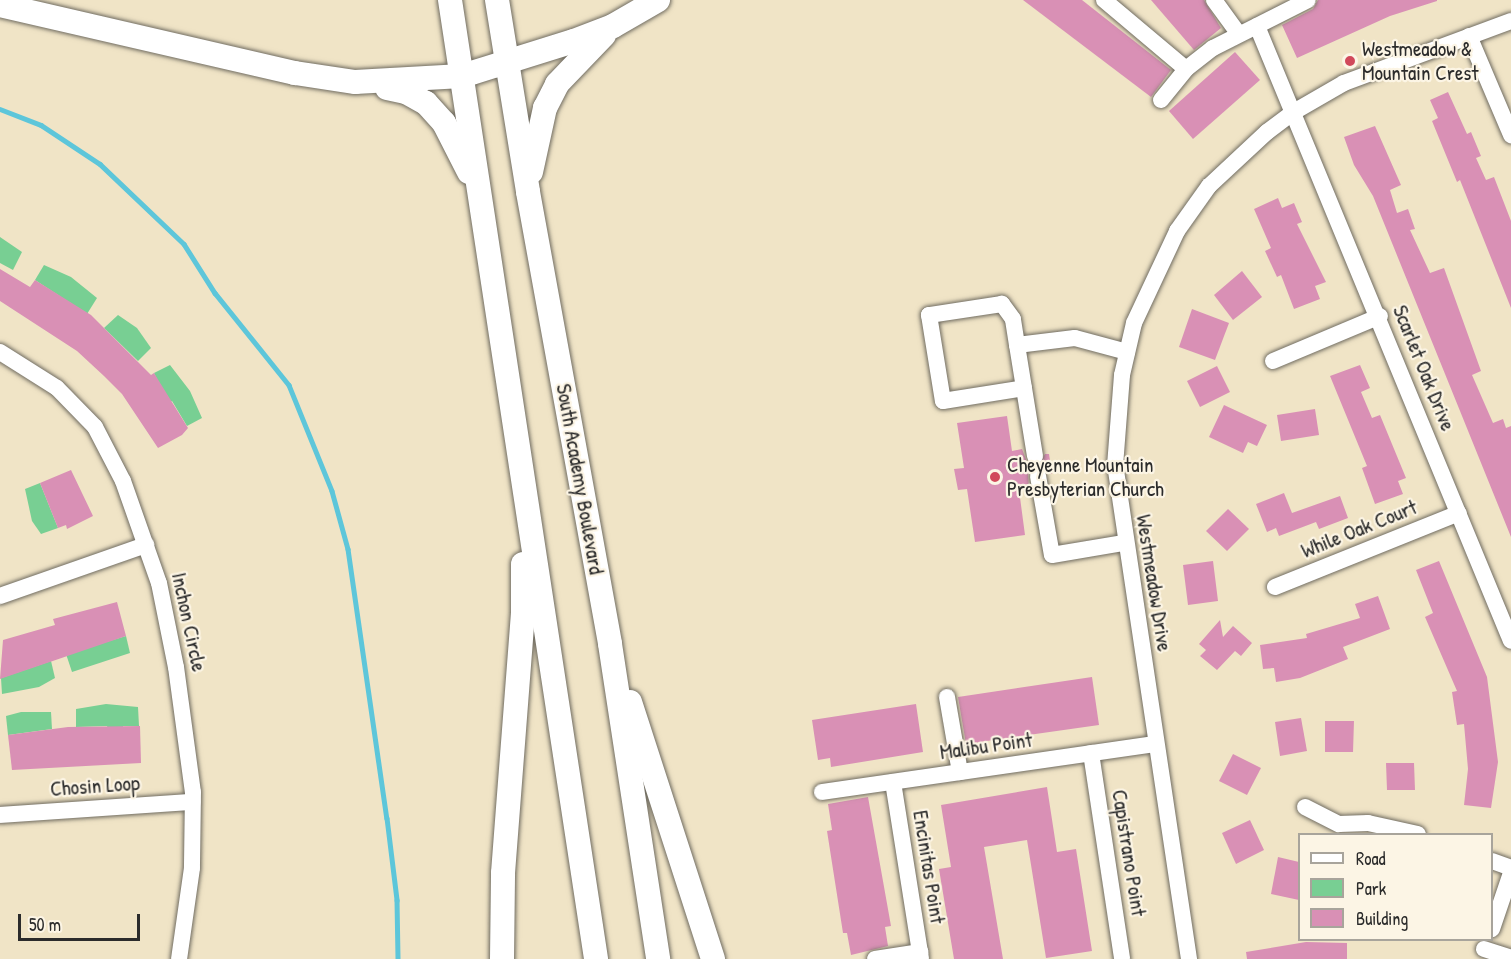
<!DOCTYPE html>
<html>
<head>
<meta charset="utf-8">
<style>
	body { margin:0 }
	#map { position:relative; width:1511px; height:959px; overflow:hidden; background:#f0e4c6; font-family:"Patrick Hand",sans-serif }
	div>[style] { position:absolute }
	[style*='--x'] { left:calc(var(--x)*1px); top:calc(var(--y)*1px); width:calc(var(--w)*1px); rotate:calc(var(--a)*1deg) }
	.green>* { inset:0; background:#78cf93 }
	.stream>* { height:4.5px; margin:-2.25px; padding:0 2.25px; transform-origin:2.25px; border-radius:2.25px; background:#5dc6da }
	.building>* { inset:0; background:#d990b5 }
	.roads { filter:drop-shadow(0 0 2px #706c61) drop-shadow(0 0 2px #706c61) }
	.minor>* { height:16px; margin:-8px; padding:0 8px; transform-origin:8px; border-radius:8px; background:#fff }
	.highway>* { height:24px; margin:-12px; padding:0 12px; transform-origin:12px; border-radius:12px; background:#fff }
	.dots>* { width:16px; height:16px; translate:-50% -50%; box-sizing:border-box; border:3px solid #fcf5e5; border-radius:50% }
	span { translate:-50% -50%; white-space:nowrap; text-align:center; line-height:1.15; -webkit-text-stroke:4.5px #fcf5e5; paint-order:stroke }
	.poi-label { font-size:21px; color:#2b2b2b }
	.left { translate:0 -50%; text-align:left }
	.street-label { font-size:21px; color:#2b2b2b }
	.legend { position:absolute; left:1298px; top:833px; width:195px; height:108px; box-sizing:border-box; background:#fcf5e5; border:2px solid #a8a49b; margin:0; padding:8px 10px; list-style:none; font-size:18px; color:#2b2b2b }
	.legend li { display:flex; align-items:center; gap:12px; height:30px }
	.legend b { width:30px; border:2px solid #a8a49b }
	.scale { position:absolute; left:18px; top:914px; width:122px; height:27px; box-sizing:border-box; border:3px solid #2b2b2b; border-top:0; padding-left:8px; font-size:18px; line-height:21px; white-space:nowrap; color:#2b2b2b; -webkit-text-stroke:4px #fcf5e5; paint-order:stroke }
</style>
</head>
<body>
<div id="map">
	<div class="green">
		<div style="clip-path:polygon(0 237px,22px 252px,13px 270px,0 263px)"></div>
		<div style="clip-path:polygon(44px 265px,71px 277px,97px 298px,87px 314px,35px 280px)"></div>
		<div style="clip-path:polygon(118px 315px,137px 328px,151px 348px,138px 361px,104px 328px)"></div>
		<div style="clip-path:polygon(170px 365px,190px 391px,202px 418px,187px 426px,172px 401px,168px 403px,154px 373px)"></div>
		<div style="clip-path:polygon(40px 483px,58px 528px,41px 534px,32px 521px,25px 489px)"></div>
		<div style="clip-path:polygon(126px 636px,130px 653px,72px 672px,66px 654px)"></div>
		<div style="clip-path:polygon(51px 661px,55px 678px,39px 687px,2px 694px,1px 678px)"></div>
		<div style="clip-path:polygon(106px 704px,138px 707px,139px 726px,123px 726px,123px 730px,108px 730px,107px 726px,76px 727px,76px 709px)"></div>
		<div style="clip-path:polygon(21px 712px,51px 712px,52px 729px,8px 735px,6px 716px)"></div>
	</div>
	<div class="stream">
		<div style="--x:0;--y:109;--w:44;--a:21.3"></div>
		<div style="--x:41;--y:125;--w:71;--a:33.5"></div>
		<div style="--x:100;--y:164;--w:116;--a:43.6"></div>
		<div style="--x:184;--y:244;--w:58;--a:57.7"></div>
		<div style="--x:215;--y:293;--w:118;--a:51.2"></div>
		<div style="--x:289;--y:385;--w:114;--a:67.9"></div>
		<div style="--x:332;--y:491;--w:60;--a:74.6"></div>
		<div style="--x:348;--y:549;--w:272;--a:81.8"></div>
		<div style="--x:387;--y:818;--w:83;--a:83"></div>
		<div style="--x:397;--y:900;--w:59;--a:89"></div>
	</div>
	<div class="building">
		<div style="clip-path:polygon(1023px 0,1082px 0,1171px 70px,1151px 97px)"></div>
		<div style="clip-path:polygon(1151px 0,1204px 0,1221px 28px,1194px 50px)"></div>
		<div style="clip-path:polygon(1318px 0,1437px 0,1437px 1px,1390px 16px,1297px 58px,1282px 25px,1313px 9px)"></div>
		<div style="clip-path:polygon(1235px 52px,1260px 80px,1193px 139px,1169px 111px)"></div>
		<div style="clip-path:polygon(1448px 92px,1467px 134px,1471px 132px,1481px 156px,1476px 158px,1486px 180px,1494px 177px,1511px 221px,1511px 308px,1460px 180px,1457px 182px,1432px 121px,1438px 118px,1430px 100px)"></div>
		<div style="clip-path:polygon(1375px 126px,1401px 185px,1390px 190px,1397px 213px,1408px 209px,1415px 229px,1410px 230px,1430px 273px,1444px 268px,1481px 371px,1472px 375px,1493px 423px,1503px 419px,1506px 428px,1511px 426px,1511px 537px,1373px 196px,1354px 165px,1344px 137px)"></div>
		<div style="clip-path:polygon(1278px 198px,1282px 208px,1294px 203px,1302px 222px,1297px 224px,1326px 282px,1315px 286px,1320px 299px,1294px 309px,1281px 275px,1277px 277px,1265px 251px,1271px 248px,1254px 209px)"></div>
		<div style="clip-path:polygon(0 269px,30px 287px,35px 280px,91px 315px,151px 375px,154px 373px,188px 428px,182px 435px,158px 448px,122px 394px,104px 376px,77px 351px,0 301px)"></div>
		<div style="clip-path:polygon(1242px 271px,1262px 297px,1233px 320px,1214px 295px)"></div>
		<div style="clip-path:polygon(1192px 309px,1229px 323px,1215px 360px,1179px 347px)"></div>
		<div style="clip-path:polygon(1360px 365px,1370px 388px,1361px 392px,1372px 418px,1380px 415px,1406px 478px,1398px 481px,1403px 494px,1375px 504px,1362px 468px,1367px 466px,1330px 376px)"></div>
		<div style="clip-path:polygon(1217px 366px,1230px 392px,1200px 407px,1187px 381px)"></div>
		<div style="clip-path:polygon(1224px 405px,1267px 425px,1257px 446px,1248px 442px,1243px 453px,1209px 437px)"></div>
		<div style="clip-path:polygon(1315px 409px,1319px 435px,1281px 441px,1277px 415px)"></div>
		<div style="clip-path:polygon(1007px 416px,1012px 451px,1022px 449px,1027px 462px,1035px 466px,1028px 473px,1029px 489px,1019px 490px,1025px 535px,975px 542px,967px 489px,958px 490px,954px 469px,964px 468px,957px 423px)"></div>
		<div style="clip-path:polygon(1045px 454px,1049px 454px,1052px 474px,1038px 466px)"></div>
		<div style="clip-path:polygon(71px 470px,93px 516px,67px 529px,66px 525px,58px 528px,40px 483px)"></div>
		<div style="clip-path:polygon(1284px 493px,1292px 513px,1340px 496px,1348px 518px,1319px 529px,1316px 522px,1279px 536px,1276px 528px,1267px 532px,1256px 504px)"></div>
		<div style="clip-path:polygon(1228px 509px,1249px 529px,1227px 551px,1206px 531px)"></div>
		<div style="clip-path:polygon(1213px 561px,1218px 601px,1188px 605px,1183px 565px)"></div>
		<div style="clip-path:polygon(1439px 561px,1487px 677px,1498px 762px,1491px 808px,1464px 805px,1468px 769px,1464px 724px,1457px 725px,1452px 692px,1457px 691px,1425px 617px,1433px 613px,1416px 570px)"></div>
		<div style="clip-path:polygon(1378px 596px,1390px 629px,1343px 647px,1348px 659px,1300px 678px,1276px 682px,1274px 668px,1263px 669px,1260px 645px,1307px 638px,1306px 634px,1360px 618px,1355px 604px)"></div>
		<div style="clip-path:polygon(117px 602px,126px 636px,0 679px,3px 640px,55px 625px,53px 619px)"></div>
		<div style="clip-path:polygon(1220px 620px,1223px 637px,1233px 626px,1252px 643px,1241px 656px,1235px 651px,1217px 670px,1200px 656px,1206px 650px,1199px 644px)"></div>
		<div style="clip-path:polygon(1092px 677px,1099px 725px,966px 744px,958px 697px)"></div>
		<div style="clip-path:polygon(916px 704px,923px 752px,831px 767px,830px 758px,818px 760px,812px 720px)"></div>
		<div style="clip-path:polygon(1301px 718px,1307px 751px,1280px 756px,1275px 722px)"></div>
		<div style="clip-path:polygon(1325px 721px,1354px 721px,1353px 752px,1325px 752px)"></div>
		<div style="clip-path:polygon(140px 726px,141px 763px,12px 770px,8px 735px,68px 727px)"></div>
		<div style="clip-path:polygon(1233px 754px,1261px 768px,1247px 795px,1219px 781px)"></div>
		<div style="clip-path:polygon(1386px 763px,1414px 763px,1415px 790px,1387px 790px)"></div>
		<div style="clip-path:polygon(1047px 787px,1057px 852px,1076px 849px,1092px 951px,1046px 958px,1027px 840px,984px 847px,1003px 959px,954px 959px,939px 869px,951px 867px,941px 805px)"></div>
		<div style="clip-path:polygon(868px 797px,891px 926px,885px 927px,888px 946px,851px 955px,847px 933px,843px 933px,827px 831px,832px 830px,828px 804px)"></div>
		<div style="clip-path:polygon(1250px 820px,1264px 850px,1236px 864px,1222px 833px)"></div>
		<div style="clip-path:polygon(1278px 857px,1299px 862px,1299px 900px,1271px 894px)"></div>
		<div style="clip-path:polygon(1306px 942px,1347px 943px,1347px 959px,1247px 959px,1246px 952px)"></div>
	</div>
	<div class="roads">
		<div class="minor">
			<div style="--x:1104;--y:0;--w:107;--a:40.1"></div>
			<div style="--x:1214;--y:0;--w:41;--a:54"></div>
			<div style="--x:1257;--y:26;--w:665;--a:67.56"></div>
			<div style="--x:1469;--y:36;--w:108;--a:67"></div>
			<div style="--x:1161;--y:100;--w:40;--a:-51"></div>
			<div style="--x:1186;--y:69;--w:34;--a:-38"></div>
			<div style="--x:1213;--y:48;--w:106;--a:-26.8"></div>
			<div style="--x:1017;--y:345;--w:26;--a:-99"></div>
			<div style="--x:1013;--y:319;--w:19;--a:-126"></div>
			<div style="--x:1002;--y:304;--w:74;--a:171.4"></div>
			<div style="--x:929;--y:315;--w:87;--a:80.8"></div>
			<div style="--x:943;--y:401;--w:82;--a:-9.1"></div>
			<div style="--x:0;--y:352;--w:67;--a:32.3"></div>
			<div style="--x:57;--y:388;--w:54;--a:45.7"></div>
			<div style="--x:95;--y:427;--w:61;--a:62.6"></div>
			<div style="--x:123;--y:481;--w:108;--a:70.6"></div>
			<div style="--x:159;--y:583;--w:86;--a:78.6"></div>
			<div style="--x:176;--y:667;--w:126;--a:82.3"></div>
			<div style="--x:193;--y:792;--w:76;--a:90.8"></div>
			<div style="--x:192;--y:868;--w:92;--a:98.1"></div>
			<div style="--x:1273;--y:361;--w:116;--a:-22.8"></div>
			<div style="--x:1035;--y:456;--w:112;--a:-99.2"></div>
			<div style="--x:1017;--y:345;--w:58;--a:-6.9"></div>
			<div style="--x:1075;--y:338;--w:54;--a:15.1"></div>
			<div style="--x:1038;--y:476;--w:80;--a:80"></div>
			<div style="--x:1052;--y:555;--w:73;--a:-9.5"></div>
			<div style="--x:1275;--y:587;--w:198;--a:-21.9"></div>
			<div style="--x:0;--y:596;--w:155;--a:-19.3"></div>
			<div style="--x:947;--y:697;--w:76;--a:80.2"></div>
			<div style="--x:1091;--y:753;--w:208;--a:81.4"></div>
			<div style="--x:893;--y:782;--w:179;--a:81"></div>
			<div style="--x:822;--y:792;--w:337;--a:-8.2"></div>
			<div style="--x:1305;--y:807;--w:38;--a:27"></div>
			<div style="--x:1339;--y:824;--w:29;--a:-2"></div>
			<div style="--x:1368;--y:823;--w:51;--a:12.4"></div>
			<div style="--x:0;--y:815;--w:193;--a:-3.9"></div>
			<div style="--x:1492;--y:861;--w:20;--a:20"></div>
			<div style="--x:1492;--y:929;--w:59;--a:-71.3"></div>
			<div style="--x:1484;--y:949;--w:28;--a:18"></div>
			<div style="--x:875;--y:959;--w:46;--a:-8.8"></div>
			<div style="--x:1189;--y:959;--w:499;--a:-98.5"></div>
			<div style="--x:1115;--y:466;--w:91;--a:-85.6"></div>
			<div style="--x:1122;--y:375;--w:53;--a:-77"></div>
			<div style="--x:1134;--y:323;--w:102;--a:-64.9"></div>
			<div style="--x:1177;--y:231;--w:55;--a:-54.6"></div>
			<div style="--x:1209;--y:186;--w:79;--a:-43"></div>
			<div style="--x:1267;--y:132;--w:31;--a:-37"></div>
			<div style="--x:1292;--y:113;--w:60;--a:-30"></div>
			<div style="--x:1344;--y:83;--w:178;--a:-20.4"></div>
		</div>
		<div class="highway">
			<div style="--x:450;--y:0;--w:970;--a:81.34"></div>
			<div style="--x:497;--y:0;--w:194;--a:80.8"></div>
			<div style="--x:528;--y:192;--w:459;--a:79.7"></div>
			<div style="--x:610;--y:644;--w:319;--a:81.3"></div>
			<div style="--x:0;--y:5;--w:303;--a:13"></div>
			<div style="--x:295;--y:73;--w:61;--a:8.5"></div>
			<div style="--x:355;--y:82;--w:107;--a:-3.2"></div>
			<div style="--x:462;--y:76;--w:117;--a:-17.4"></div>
			<div style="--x:574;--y:41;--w:42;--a:-21"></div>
			<div style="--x:613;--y:26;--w:52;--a:-30"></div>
			<div style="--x:387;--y:88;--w:19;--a:12"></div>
			<div style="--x:406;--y:92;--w:23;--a:29"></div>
			<div style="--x:426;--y:103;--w:27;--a:48"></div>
			<div style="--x:444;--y:123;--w:55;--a:63"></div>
			<div style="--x:531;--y:172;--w:66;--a:-77.7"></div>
			<div style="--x:545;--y:108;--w:27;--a:-63"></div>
			<div style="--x:557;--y:84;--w:68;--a:-46.2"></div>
			<div style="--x:630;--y:702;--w:270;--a:72.1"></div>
			<div style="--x:502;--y:959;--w:86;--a:-89.3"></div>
			<div style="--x:503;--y:873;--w:260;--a:-85.6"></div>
			<div style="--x:523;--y:614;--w:50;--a:-90"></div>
		</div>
	</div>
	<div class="dots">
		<div style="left:1350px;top:61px;background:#d1495b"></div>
		<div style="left:995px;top:477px;background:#d1495b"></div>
	</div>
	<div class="poi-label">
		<span class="left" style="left:1362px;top:61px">Westmeadow &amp;<br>Mountain Crest</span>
		<span class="left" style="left:1007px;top:477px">Cheyenne Mountain<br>Presbyterian Church</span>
	</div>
	<div class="street-label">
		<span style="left:1424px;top:368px;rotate:68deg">Scarlet Oak Drive</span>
		<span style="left:580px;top:479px;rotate:80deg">South Academy Boulevard</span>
		<span style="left:1359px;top:529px;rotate:-22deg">While Oak Court</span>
		<span style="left:1154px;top:583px;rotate:81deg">Westmeadow Drive</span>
		<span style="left:189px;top:622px;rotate:78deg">Inchon Circle</span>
		<span style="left:986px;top:746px;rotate:-8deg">Malibu Point</span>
		<span style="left:95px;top:786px;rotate:-4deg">Chosin Loop</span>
		<span style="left:1129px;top:853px;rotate:81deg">Capistrano Point</span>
		<span style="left:929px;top:867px;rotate:81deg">Encinitas Point</span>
	</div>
	<ul class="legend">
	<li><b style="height:8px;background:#fff"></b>Road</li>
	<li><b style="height:16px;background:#78cf93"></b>Park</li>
	<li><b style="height:16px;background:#d990b5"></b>Building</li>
	</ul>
	<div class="scale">50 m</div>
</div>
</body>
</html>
